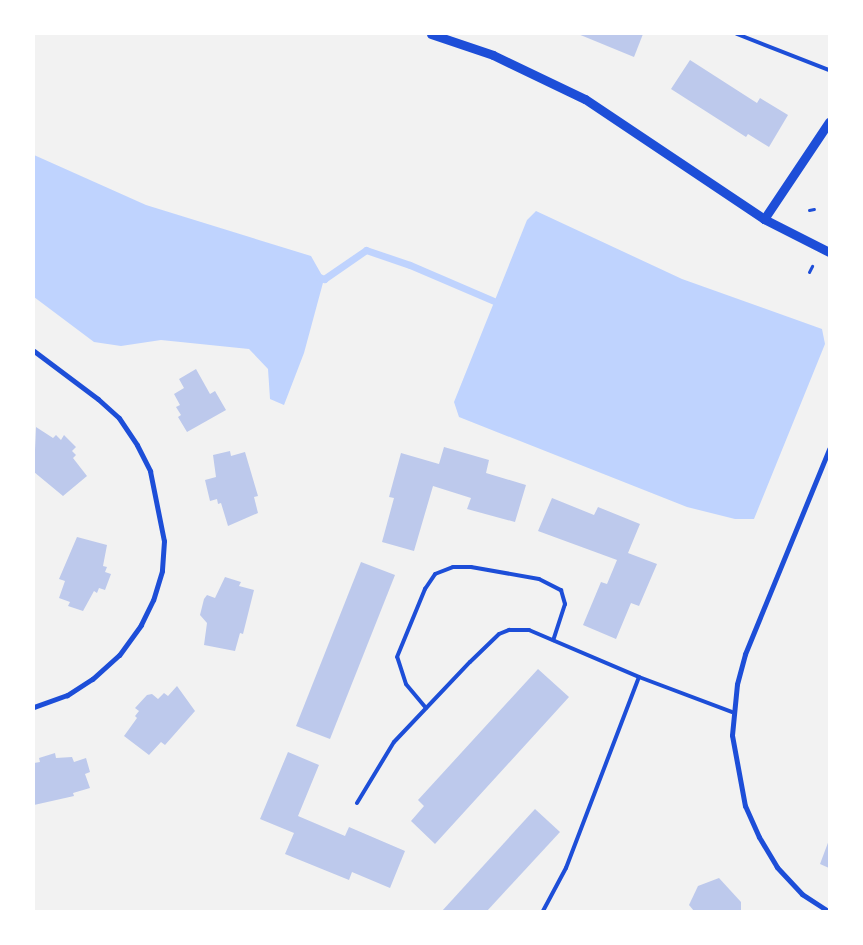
<!DOCTYPE html>
<html>
<head>
<meta charset="utf-8">
<style>
	body { margin:0 }
	#map { position:relative; width:863px; height:945px; overflow:hidden; background:#f2f2f2; font-family:"Roboto Condensed",sans-serif }
	div>[style] { position:absolute }
	[style*='--x'] { left:calc(var(--x)*1px); top:calc(var(--y)*1px); width:calc(var(--w)*1px); rotate:calc(var(--a)*1deg) }
	.water>* { inset:0; background:#bfd3fe }
	.stream>* { height:7px; margin:-3.5px; padding:0 3.5px; transform-origin:3.5px; border-radius:3.5px; background:#bfd3fe }
	.building>* { inset:0; background:#bdc9ec }
	.path>* { height:3px; margin:-1.5px; padding:0 1.5px; transform-origin:1.5px; border-radius:1.5px; background:#1d4ed8 }
	.service>* { height:4px; margin:-2px; padding:0 2px; transform-origin:2px; border-radius:2px; background:#1d4ed8 }
	.minor>* { height:5px; margin:-2.5px; padding:0 2.5px; transform-origin:2.5px; border-radius:2.5px; background:#1d4ed8 }
	.tertiary>* { height:9px; margin:-4.5px; padding:0 4.5px; transform-origin:4.5px; border-radius:4.5px; background:#1d4ed8 }
	span { translate:-50% -50%; white-space:nowrap; text-align:center; line-height:1.15; -webkit-text-stroke:4px #fff; paint-order:stroke }
	.frame { position:absolute; inset:0; border:35px solid #fff; pointer-events:none }
</style>
</head>
<body>
<div id="map">
	<div class="water">
		<div style="clip-path:polygon(34px 155px,146px 205px,311px 256px,324px 279px,304px 353px,284px 405px,270px 399px,268px 369px,249px 349px,161px 340px,121px 346px,94px 342px,34px 297px)"></div>
		<div style="clip-path:polygon(536px 211px,682px 279px,822px 329px,825px 344px,754px 519px,735px 519px,687px 507px,459px 417px,454px 402px,527px 220px)"></div>
	</div>
	<div class="stream">
		<div style="--x:317;--y:276;--w:8;--a:23"></div>
		<div style="--x:324;--y:279;--w:51;--a:-34.6"></div>
		<div style="--x:366;--y:250;--w:46;--a:18.8"></div>
		<div style="--x:410;--y:265;--w:91;--a:23.2"></div>
	</div>
	<div class="building">
		<div style="clip-path:polygon(578px 34px,643px 34px,634px 57px)"></div>
		<div style="clip-path:polygon(690px 60px,757px 103px,760px 98px,788px 115px,769px 147px,748px 134px,746px 137px,671px 89px)"></div>
		<div style="clip-path:polygon(196px 369px,210px 394px,215px 391px,226px 410px,187px 432px,178px 417px,181px 415px,176px 407px,180px 405px,174px 394px,184px 388px,179px 379px)"></div>
		<div style="clip-path:polygon(36px 427px,53px 438px,56px 435px,61px 440px,64px 435px,76px 447px,72px 451px,76px 455px,73px 458px,87px 476px,63px 496px,34px 472px)"></div>
		<div style="clip-path:polygon(444px 447px,489px 460px,486px 473px,526px 485px,515px 522px,467px 509px,471px 498px,433px 486px,414px 551px,382px 542px,394px 498px,389px 497px,401px 453px,439px 464px)"></div>
		<div style="clip-path:polygon(230px 451px,231px 456px,245px 452px,258px 496px,254px 497px,258px 513px,228px 526px,221px 503px,218px 504px,217px 499px,210px 501px,205px 480px,216px 477px,213px 455px)"></div>
		<div style="clip-path:polygon(552px 498px,594px 515px,598px 507px,640px 524px,628px 553px,657px 564px,639px 606px,631px 603px,616px 639px,583px 625px,601px 582px,607px 584px,617px 560px,538px 531px)"></div>
		<div style="clip-path:polygon(77px 537px,107px 545px,103px 566px,107px 567px,105px 572px,111px 574px,105px 590px,99px 588px,97px 593px,94px 591px,83px 611px,68px 606px,70px 602px,59px 598px,65px 581px,59px 579px)"></div>
		<div style="clip-path:polygon(361px 562px,395px 575px,330px 739px,296px 726px)"></div>
		<div style="clip-path:polygon(225px 577px,241px 582px,239px 586px,254px 590px,243px 634px,240px 633px,235px 651px,204px 645px,207px 623px,200px 615px,204px 599px,207px 595px,215px 598px)"></div>
		<div style="clip-path:polygon(538px 669px,569px 697px,435px 844px,411px 821px,424px 806px,418px 800px)"></div>
		<div style="clip-path:polygon(177px 686px,195px 711px,165px 745px,161px 742px,149px 755px,124px 736px,137px 718px,135px 716px,139px 711px,135px 708px,147px 695px,152px 694px,158px 699px,164px 693px,168px 696px)"></div>
		<div style="clip-path:polygon(288px 752px,319px 765px,298px 816px,345px 836px,349px 827px,405px 851px,390px 888px,352px 872px,349px 880px,285px 854px,294px 833px,260px 819px)"></div>
		<div style="clip-path:polygon(55px 753px,56px 758px,72px 757px,74px 762px,86px 758px,90px 772px,85px 774px,90px 788px,73px 793px,74px 796px,34px 805px,34px 763px,40px 762px,39px 758px)"></div>
		<div style="clip-path:polygon(535px 809px,560px 832px,487px 911px,442px 911px)"></div>
		<div style="clip-path:polygon(829px 840px,829px 868px,820px 864px)"></div>
		<div style="clip-path:polygon(719px 878px,741px 902px,741px 911px,694px 911px,689px 905px,698px 886px)"></div>
	</div>
	<div class="path">
		<div style="--x:809;--y:210;--w:5;--a:-11"></div>
		<div style="--x:809;--y:272;--w:7;--a:-63"></div>
	</div>
	<div class="service">
		<div style="--x:737;--y:34;--w:99;--a:21.4"></div>
		<div style="--x:426;--y:708;--w:31;--a:-130"></div>
		<div style="--x:406;--y:684;--w:28;--a:-108"></div>
		<div style="--x:397;--y:657;--w:74;--a:-67.6"></div>
		<div style="--x:425;--y:589;--w:18;--a:-56"></div>
		<div style="--x:435;--y:574;--w:19;--a:-21"></div>
		<div style="--x:453;--y:567;--w:18;--a:0"></div>
		<div style="--x:471;--y:567;--w:69;--a:10"></div>
		<div style="--x:539;--y:579;--w:25;--a:27"></div>
		<div style="--x:561;--y:590;--w:15;--a:74"></div>
		<div style="--x:565;--y:604;--w:38;--a:108"></div>
		<div style="--x:357;--y:803;--w:71;--a:-58.8"></div>
		<div style="--x:394;--y:742;--w:110;--a:-46.5"></div>
		<div style="--x:470;--y:662;--w:40;--a:-44"></div>
		<div style="--x:499;--y:634;--w:11;--a:-22"></div>
		<div style="--x:509;--y:630;--w:20;--a:0"></div>
		<div style="--x:529;--y:630;--w:120;--a:23.1"></div>
		<div style="--x:639;--y:677;--w:99;--a:20.6"></div>
		<div style="--x:543;--y:911;--w:49;--a:-61.9"></div>
		<div style="--x:566;--y:868;--w:204;--a:-69.1"></div>
	</div>
	<div class="minor">
		<div style="--x:34;--y:351;--w:80;--a:36.9"></div>
		<div style="--x:98;--y:399;--w:28;--a:42"></div>
		<div style="--x:119;--y:418;--w:32;--a:56"></div>
		<div style="--x:137;--y:445;--w:29;--a:63"></div>
		<div style="--x:150;--y:471;--w:71;--a:78.7"></div>
		<div style="--x:164;--y:541;--w:30;--a:94"></div>
		<div style="--x:162;--y:571;--w:30;--a:107"></div>
		<div style="--x:153;--y:600;--w:28;--a:116"></div>
		<div style="--x:141;--y:625;--w:37;--a:126"></div>
		<div style="--x:119;--y:655;--w:36;--a:138"></div>
		<div style="--x:92;--y:679;--w:30;--a:147"></div>
		<div style="--x:67;--y:695;--w:35;--a:160"></div>
		<div style="--x:828;--y:911;--w:31;--a:-147"></div>
		<div style="--x:802;--y:894;--w:37;--a:-133"></div>
		<div style="--x:777;--y:867;--w:35;--a:-121"></div>
		<div style="--x:759;--y:837;--w:34;--a:-114"></div>
		<div style="--x:745;--y:806;--w:72;--a:-100.4"></div>
		<div style="--x:732;--y:735;--w:51;--a:-84.4"></div>
		<div style="--x:737;--y:684;--w:31;--a:-75"></div>
		<div style="--x:745;--y:654;--w:222;--a:-67.7"></div>
	</div>
	<div class="tertiary">
		<div style="--x:431;--y:34;--w:65;--a:18.7"></div>
		<div style="--x:493;--y:55;--w:102;--a:25.6"></div>
		<div style="--x:585;--y:99;--w:216;--a:33.8"></div>
		<div style="--x:764;--y:219;--w:73;--a:26.9"></div>
		<div style="--x:764;--y:219;--w:117;--a:-56.2"></div>
	</div>
	<div class="frame"></div>
</div>
</body>
</html>
